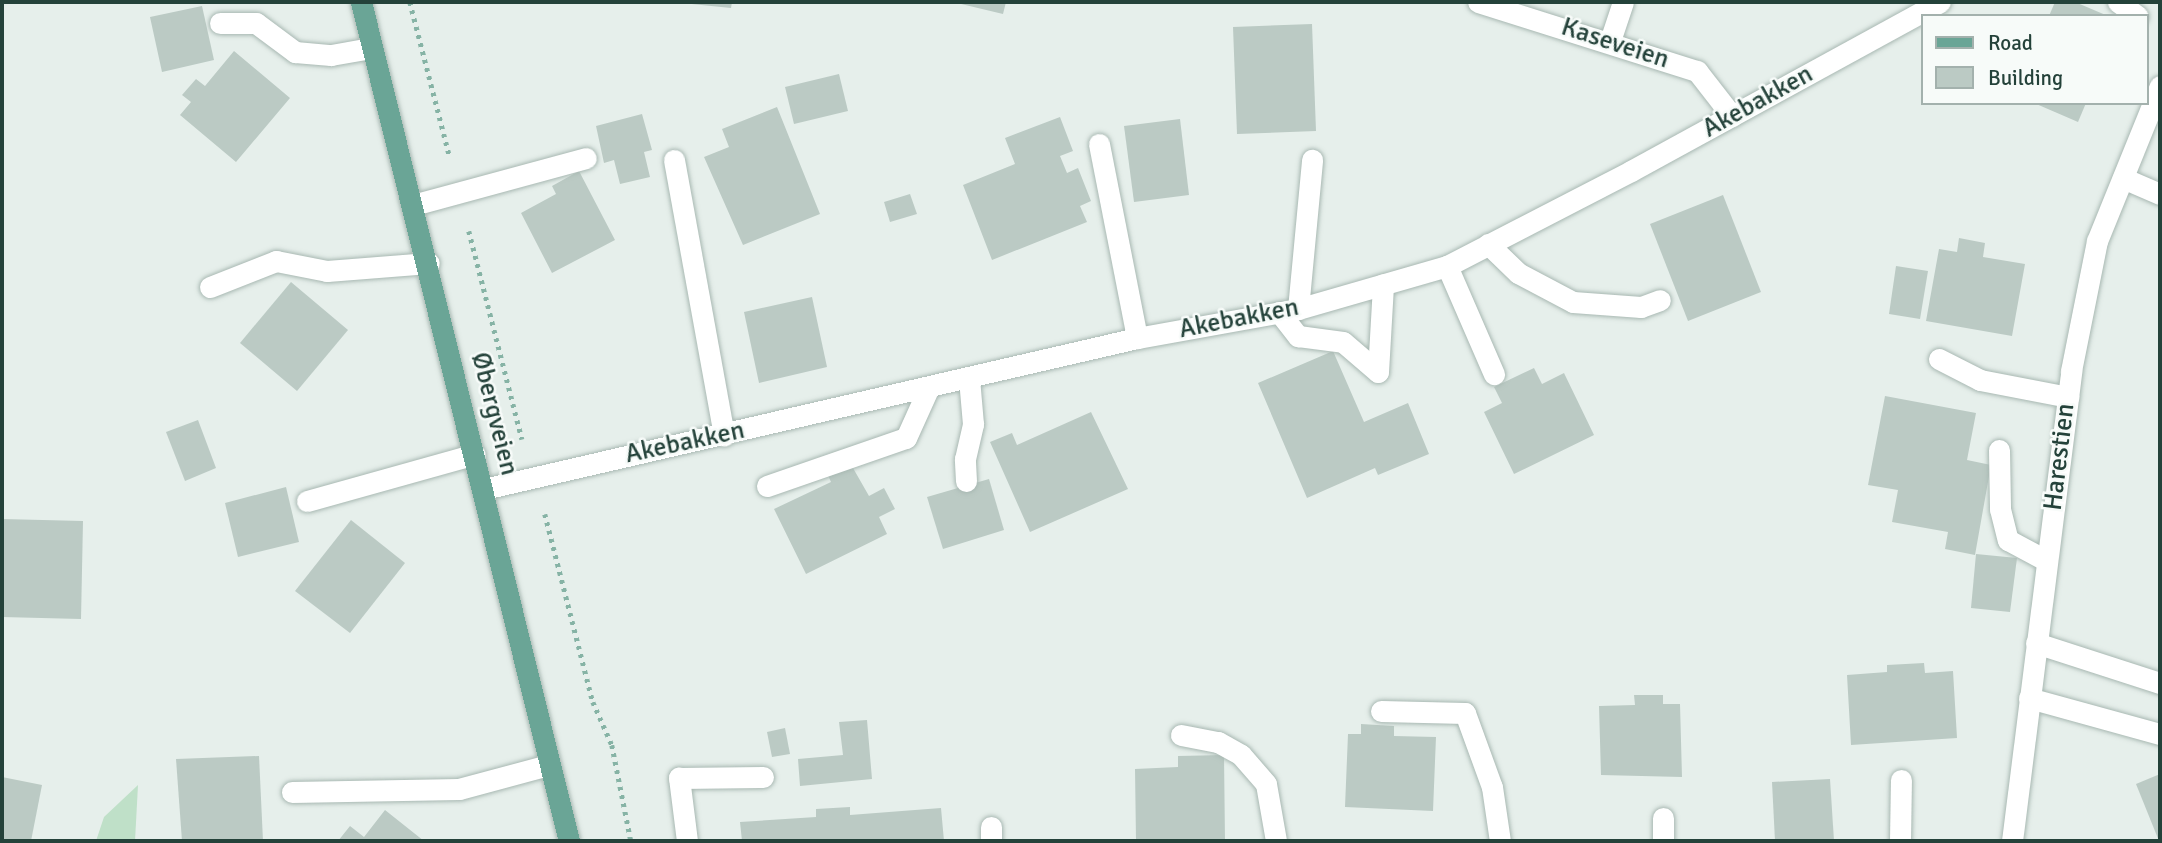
<!DOCTYPE html>
<html>
<head>
<meta charset="utf-8">
<style>
	body { margin:0 }
	#map { position:relative; width:2162px; height:843px; overflow:hidden; background:#e6efeb; font-family:Signika,sans-serif }
	div>[style] { position:absolute }
	[style*='--x'] { left:calc(var(--x)*1px); top:calc(var(--y)*1px); width:calc(var(--w)*1px); rotate:calc(var(--a)*1deg) }
	.green>* { inset:0; background:#bfe0c8 }
	.building>* { inset:0; background:#bbcac4 }
	.path>* { height:4.5px; margin-top:-2.25px; transform-origin:0; background:repeating-linear-gradient(90deg,#86b3a5 0 3.5px,transparent 0 8.5px) }
	.roads { filter:drop-shadow(0 0 2px #a8b8b2) drop-shadow(0 0 2px #a8b8b2) }
	.lane>* { height:21px; margin:-10.5px; padding:0 10.5px; transform-origin:10.5px; border-radius:10.5px; background:#fff }
	.street>* { height:21px; margin:-10.5px; padding:0 10.5px; transform-origin:10.5px; border-radius:10.5px; background:#fff }
	.primary>* { height:21px; margin:-10.5px; padding:0 10.5px; transform-origin:10.5px; border-radius:10.5px; background:#6aa596 }
	span { translate:-50% -50%; white-space:nowrap; text-align:center; line-height:1.15; -webkit-text-stroke:5px #f7fbf9; paint-order:stroke }
	.street-label { font-size:26px; color:#24423a }
	.frame { position:absolute; inset:0; border:4px solid #24423a; pointer-events:none }
	.legend { position:absolute; left:1921px; top:14px; width:228px; height:91px; box-sizing:border-box; background:#f7fbf9; border:2px solid #a3b1ad; margin:0; padding:9px 12px; list-style:none; font-size:21px; color:#24423a }
	.legend li { display:flex; align-items:center; gap:14px; height:35px }
	.legend b { width:35px; border:2px solid #a3b1ad }
</style>
</head>
<body>
<div id="map">
	<div class="green">
		<div style="clip-path:polygon(138px 785px,135px 841px,96px 841px,104px 817px)"></div>
	</div>
	<div class="building">
		<div style="clip-path:polygon(672px 2px,732px 2px,731px 8px)"></div>
		<div style="clip-path:polygon(964px 2px,1006px 2px,1003px 14px,957px 3px)"></div>
		<div style="clip-path:polygon(2055px 2px,2075px 2px,2108px 16px,2049px 16px)"></div>
		<div style="clip-path:polygon(202px 6px,214px 60px,162px 72px,150px 17px)"></div>
		<div style="clip-path:polygon(1312px 24px,1316px 131px,1237px 134px,1233px 27px)"></div>
		<div style="clip-path:polygon(234px 51px,290px 98px,236px 162px,180px 115px,191px 102px,182px 95px,196px 79px,205px 86px)"></div>
		<div style="clip-path:polygon(839px 74px,848px 111px,794px 124px,785px 87px)"></div>
		<div style="clip-path:polygon(2034px 103px,2086px 103px,2078px 122px)"></div>
		<div style="clip-path:polygon(777px 107px,820px 214px,743px 245px,704px 157px,729px 147px,722px 129px)"></div>
		<div style="clip-path:polygon(642px 114px,652px 150px,644px 152px,650px 177px,620px 184px,614px 160px,604px 163px,596px 126px)"></div>
		<div style="clip-path:polygon(1060px 117px,1073px 151px,1060px 156px,1067px 173px,1078px 168px,1091px 201px,1080px 206px,1087px 222px,992px 260px,963px 185px,1015px 164px,1005px 138px)"></div>
		<div style="clip-path:polygon(1180px 119px,1189px 195px,1134px 202px,1124px 126px)"></div>
		<div style="clip-path:polygon(579px 171px,615px 240px,552px 273px,521px 213px,556px 194px,552px 186px)"></div>
		<div style="clip-path:polygon(910px 194px,917px 214px,890px 222px,884px 202px)"></div>
		<div style="clip-path:polygon(1723px 195px,1761px 292px,1688px 321px,1650px 224px)"></div>
		<div style="clip-path:polygon(1959px 238px,1985px 243px,1983px 257px,2025px 264px,2012px 336px,1926px 321px,1939px 249px,1957px 252px)"></div>
		<div style="clip-path:polygon(1896px 266px,1928px 271px,1920px 319px,1889px 314px)"></div>
		<div style="clip-path:polygon(291px 282px,348px 330px,297px 391px,240px 343px)"></div>
		<div style="clip-path:polygon(812px 297px,827px 367px,759px 383px,744px 312px)"></div>
		<div style="clip-path:polygon(1333px 351px,1364px 422px,1408px 403px,1429px 454px,1378px 475px,1375px 468px,1307px 498px,1258px 383px)"></div>
		<div style="clip-path:polygon(1534px 368px,1542px 384px,1564px 373px,1594px 435px,1514px 474px,1484px 412px,1502px 403px,1494px 387px)"></div>
		<div style="clip-path:polygon(1885px 396px,1976px 413px,1967px 460px,1991px 465px,1975px 555px,1945px 549px,1948px 532px,1892px 522px,1898px 490px,1868px 485px)"></div>
		<div style="clip-path:polygon(1091px 412px,1128px 489px,1030px 532px,990px 442px,1012px 433px,1017px 445px)"></div>
		<div style="clip-path:polygon(198px 420px,216px 468px,185px 481px,166px 432px)"></div>
		<div style="clip-path:polygon(849px 461px,869px 496px,884px 488px,895px 509px,879px 517px,887px 534px,806px 574px,774px 509px,831px 482px,826px 471px)"></div>
		<div style="clip-path:polygon(989px 479px,1004px 530px,943px 549px,927px 497px)"></div>
		<div style="clip-path:polygon(286px 487px,299px 542px,238px 557px,225px 503px)"></div>
		<div style="clip-path:polygon(2px 519px,83px 521px,81px 619px,2px 617px)"></div>
		<div style="clip-path:polygon(351px 520px,405px 563px,350px 633px,295px 591px)"></div>
		<div style="clip-path:polygon(1976px 554px,2017px 558px,2010px 612px,1971px 608px)"></div>
		<div style="clip-path:polygon(1924px 663px,1925px 673px,1953px 671px,1957px 738px,1851px 745px,1847px 675px,1887px 672px,1887px 665px)"></div>
		<div style="clip-path:polygon(1634px 695px,1663px 695px,1663px 704px,1680px 704px,1682px 777px,1601px 775px,1599px 706px,1635px 705px)"></div>
		<div style="clip-path:polygon(867px 720px,872px 779px,800px 786px,798px 759px,843px 755px,839px 722px)"></div>
		<div style="clip-path:polygon(1361px 724px,1394px 726px,1394px 736px,1436px 737px,1433px 811px,1345px 807px,1348px 734px,1361px 734px)"></div>
		<div style="clip-path:polygon(785px 728px,790px 754px,772px 757px,767px 732px)"></div>
		<div style="clip-path:polygon(1224px 755px,1225px 841px,1136px 841px,1135px 769px,1178px 767px,1178px 756px)"></div>
		<div style="clip-path:polygon(259px 756px,263px 841px,182px 841px,176px 759px)"></div>
		<div style="clip-path:polygon(2160px 774px,2160px 841px,2159px 841px,2136px 784px)"></div>
		<div style="clip-path:polygon(2px 777px,42px 785px,31px 841px,2px 841px)"></div>
		<div style="clip-path:polygon(1830px 779px,1834px 841px,1775px 841px,1772px 782px)"></div>
		<div style="clip-path:polygon(850px 807px,850px 815px,941px 808px,944px 841px,742px 841px,740px 822px,816px 817px,816px 809px)"></div>
		<div style="clip-path:polygon(385px 810px,424px 841px,338px 841px,350px 826px,364px 837px)"></div>
	</div>
	<div class="path">
		<div style="--x:410;--y:2;--w:157;--a:75.6"></div>
		<div style="--x:469;--y:231;--w:215;--a:75.7"></div>
		<div style="--x:545;--y:514;--w:194;--a:75.7"></div>
		<div style="--x:593;--y:702;--w:47;--a:66.2"></div>
		<div style="--x:612;--y:745;--w:98;--a:78.8"></div>
	</div>
	<div class="roads">
		<div class="lane">
			<div style="--x:2118;--y:2;--w:24;--a:36"></div>
			<div style="--x:220;--y:23;--w:36;--a:0"></div>
			<div style="--x:256;--y:23;--w:49;--a:36.6"></div>
			<div style="--x:295;--y:52;--w:36;--a:5"></div>
			<div style="--x:331;--y:55;--w:41;--a:-9.9"></div>
			<div style="--x:1610;--y:41;--w:41;--a:-71.6"></div>
			<div style="--x:1099;--y:144;--w:198;--a:78.9"></div>
			<div style="--x:674;--y:160;--w:280;--a:79.7"></div>
			<div style="--x:2123;--y:178;--w:40;--a:23.4"></div>
			<div style="--x:413;--y:205;--w:179;--a:-15.2"></div>
			<div style="--x:1488;--y:244;--w:42;--a:44"></div>
			<div style="--x:1518;--y:273;--w:62;--a:27.8"></div>
			<div style="--x:1573;--y:302;--w:68;--a:4.2"></div>
			<div style="--x:1641;--y:307;--w:20;--a:-20"></div>
			<div style="--x:1447;--y:266;--w:118;--a:66.5"></div>
			<div style="--x:210;--y:287;--w:71;--a:-21.5"></div>
			<div style="--x:276;--y:261;--w:52;--a:11.1"></div>
			<div style="--x:327;--y:271;--w:102;--a:-4.5"></div>
			<div style="--x:1298;--y:309;--w:150;--a:-84.6"></div>
			<div style="--x:1279;--y:312;--w:31;--a:52"></div>
			<div style="--x:1298;--y:336;--w:45;--a:7.6"></div>
			<div style="--x:1343;--y:342;--w:46;--a:40.6"></div>
			<div style="--x:1939;--y:359;--w:46;--a:27.1"></div>
			<div style="--x:1980;--y:380;--w:90;--a:10.9"></div>
			<div style="--x:1378;--y:372;--w:88;--a:-86.7"></div>
			<div style="--x:1999;--y:450;--w:59;--a:89"></div>
			<div style="--x:2000;--y:509;--w:32;--a:76"></div>
			<div style="--x:2008;--y:540;--w:44;--a:28.3"></div>
			<div style="--x:966;--y:481;--w:22;--a:-93"></div>
			<div style="--x:965;--y:459;--w:36;--a:-77"></div>
			<div style="--x:973;--y:424;--w:46;--a:-95"></div>
			<div style="--x:767;--y:486;--w:147;--a:-19.1"></div>
			<div style="--x:906;--y:438;--w:56;--a:-65.7"></div>
			<div style="--x:307;--y:501;--w:174;--a:-15.6"></div>
			<div style="--x:2036;--y:643;--w:130;--a:17.9"></div>
			<div style="--x:2029;--y:698;--w:136;--a:15.4"></div>
			<div style="--x:1381;--y:711;--w:84;--a:1.4"></div>
			<div style="--x:1465;--y:713;--w:79;--a:70"></div>
			<div style="--x:1492;--y:787;--w:55;--a:81.6"></div>
			<div style="--x:1181;--y:735;--w:38;--a:11"></div>
			<div style="--x:1218;--y:742;--w:26;--a:29"></div>
			<div style="--x:1241;--y:755;--w:38;--a:49"></div>
			<div style="--x:1266;--y:784;--w:58;--a:80"></div>
			<div style="--x:292;--y:792;--w:167;--a:-1"></div>
			<div style="--x:459;--y:789;--w:92;--a:-15.1"></div>
			<div style="--x:991;--y:827;--w:14;--a:90"></div>
			<div style="--x:687;--y:841;--w:64;--a:-97.2"></div>
			<div style="--x:679;--y:778;--w:84;--a:-0.7"></div>
			<div style="--x:1663;--y:841;--w:23;--a:-90"></div>
			<div style="--x:1900;--y:841;--w:61;--a:-89.1"></div>
		</div>
		<div class="street">
			<div style="--x:1478;--y:2;--w:230;--a:17.5"></div>
			<div style="--x:1697;--y:71;--w:57;--a:52.1"></div>
			<div style="--x:484;--y:489;--w:670;--a:-13.02"></div>
			<div style="--x:1137;--y:338;--w:164;--a:-10.2"></div>
			<div style="--x:1298;--y:309;--w:155;--a:-16.1"></div>
			<div style="--x:1447;--y:266;--w:207;--a:-27.3"></div>
			<div style="--x:1631;--y:171;--w:352;--a:-28.7"></div>
			<div style="--x:2012;--y:841;--w:474;--a:-82.8"></div>
			<div style="--x:2071;--y:371;--w:133;--a:-78.7"></div>
			<div style="--x:2097;--y:241;--w:167;--a:-67.9"></div>
		</div>
		<div class="primary">
			<div style="--x:361;--y:2;--w:864;--a:76.08"></div>
		</div>
	</div>
	<div class="street-label">
		<span style="left:1615px;top:44px;rotate:18deg">Kaseveien</span>
		<span style="left:1758px;top:102px;rotate:-29deg">Akebakken</span>
		<span style="left:1239px;top:319px;rotate:-11deg">Akebakken</span>
		<span style="left:494px;top:414px;rotate:76deg">Øbergveien</span>
		<span style="left:685px;top:443px;rotate:-12deg">Akebakken</span>
		<span style="left:2060px;top:457px;rotate:-83deg">Harestien</span>
	</div>
	<div class="frame"></div>
	<ul class="legend">
	<li><b style="height:9px;background:#6aa596"></b>Road</li>
	<li><b style="height:19px;background:#bbcac4"></b>Building</li>
	</ul>
</div>
</body>
</html>
